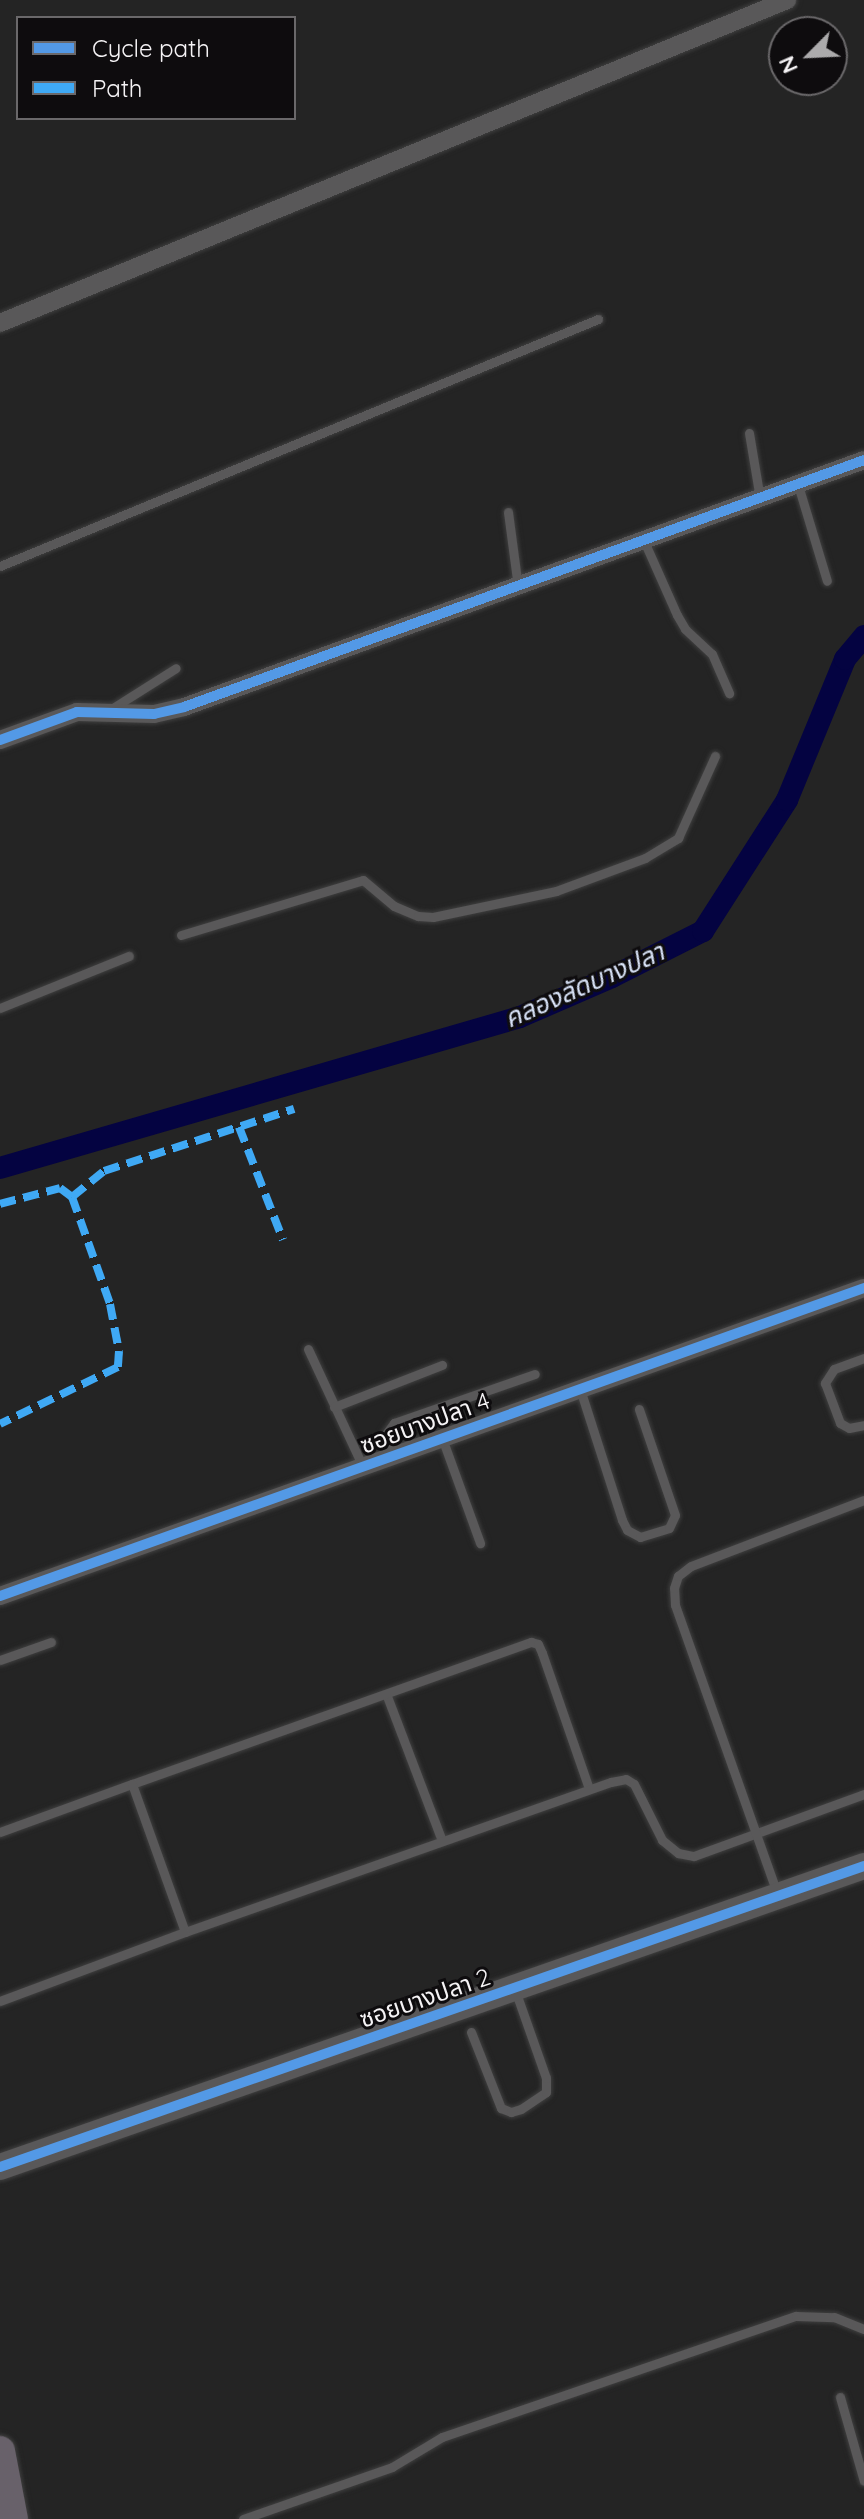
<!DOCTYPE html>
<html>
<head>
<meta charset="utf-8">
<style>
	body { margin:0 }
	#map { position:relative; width:864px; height:2519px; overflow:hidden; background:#242424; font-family:Quicksand,"Noto Sans Thai",sans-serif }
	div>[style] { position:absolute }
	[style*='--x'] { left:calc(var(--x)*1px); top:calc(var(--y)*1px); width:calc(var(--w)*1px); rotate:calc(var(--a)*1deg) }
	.canal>* { height:22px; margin:-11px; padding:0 11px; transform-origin:11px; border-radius:11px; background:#040341 }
	.roads { filter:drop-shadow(0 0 2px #3f3f3f) drop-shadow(0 0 2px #3f3f3f) }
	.lane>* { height:9px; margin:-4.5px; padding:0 4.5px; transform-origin:4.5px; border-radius:4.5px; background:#595859 }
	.street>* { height:18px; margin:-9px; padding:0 9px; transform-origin:9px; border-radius:9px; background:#595859 }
	.secondary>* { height:26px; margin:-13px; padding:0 13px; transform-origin:13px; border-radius:13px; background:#595859 }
	.primary>* { height:30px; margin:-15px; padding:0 15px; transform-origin:15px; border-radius:15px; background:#68616a }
	.quiet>* { height:8px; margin-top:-4px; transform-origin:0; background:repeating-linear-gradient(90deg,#3fa9f5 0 16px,transparent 0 24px) }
	.cycleway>* { height:10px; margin:-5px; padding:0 5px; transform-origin:5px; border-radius:5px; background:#5399e6 }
	span { translate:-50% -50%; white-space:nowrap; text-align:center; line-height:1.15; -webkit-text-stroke:6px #0e0c0e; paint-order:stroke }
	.street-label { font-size:24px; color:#f5f3f5 }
	.water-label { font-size:26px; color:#d6e0f5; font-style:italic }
	.legend { position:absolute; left:16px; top:16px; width:280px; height:104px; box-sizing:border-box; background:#0e0c0e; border:2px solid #6a686a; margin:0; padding:10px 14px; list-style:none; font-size:24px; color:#f5f3f5 }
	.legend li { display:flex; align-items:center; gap:16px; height:40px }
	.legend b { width:40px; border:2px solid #6a686a }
	.north { position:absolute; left:768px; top:16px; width:80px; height:80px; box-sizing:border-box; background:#0e0c0e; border:2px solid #6a686a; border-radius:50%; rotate:246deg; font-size:22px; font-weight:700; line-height:32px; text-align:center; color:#f5f3f5 }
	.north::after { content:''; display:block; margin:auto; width:28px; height:36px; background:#acabac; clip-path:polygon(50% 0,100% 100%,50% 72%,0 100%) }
</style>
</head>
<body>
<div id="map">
	<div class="canal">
		<div style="--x:0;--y:1168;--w:541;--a:-16.19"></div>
		<div style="--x:520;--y:1017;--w:100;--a:-23.5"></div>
		<div style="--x:612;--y:977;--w:102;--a:-26.8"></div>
		<div style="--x:703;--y:931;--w:156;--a:-57.3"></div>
		<div style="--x:787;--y:800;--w:152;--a:-67.6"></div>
		<div style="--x:845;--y:659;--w:30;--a:-50"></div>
	</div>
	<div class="roads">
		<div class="lane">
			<div style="--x:749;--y:433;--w:67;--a:80.5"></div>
			<div style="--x:798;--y:485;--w:100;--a:73.2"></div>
			<div style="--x:508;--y:512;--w:76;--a:82.4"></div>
			<div style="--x:644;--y:541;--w:81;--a:66"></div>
			<div style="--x:677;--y:615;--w:16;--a:60"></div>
			<div style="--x:685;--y:629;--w:37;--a:43"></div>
			<div style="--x:712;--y:654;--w:43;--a:66.4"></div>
			<div style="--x:0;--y:566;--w:647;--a:-22.44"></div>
			<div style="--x:108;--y:711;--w:80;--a:-32.3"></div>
			<div style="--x:181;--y:935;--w:190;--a:-16.8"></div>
			<div style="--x:363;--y:880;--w:40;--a:40"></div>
			<div style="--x:394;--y:906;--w:26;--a:23"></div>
			<div style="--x:418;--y:916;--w:15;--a:4"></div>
			<div style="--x:433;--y:917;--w:126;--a:-11.9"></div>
			<div style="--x:556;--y:891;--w:95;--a:-20.3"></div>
			<div style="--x:645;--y:858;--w:39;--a:-31"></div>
			<div style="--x:678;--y:838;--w:90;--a:-65.7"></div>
			<div style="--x:0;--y:1008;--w:139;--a:-22"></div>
			<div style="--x:308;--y:1349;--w:130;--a:65"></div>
			<div style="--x:864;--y:1358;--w:32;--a:160"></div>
			<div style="--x:834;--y:1369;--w:17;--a:123"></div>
			<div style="--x:825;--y:1383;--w:43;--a:69.4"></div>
			<div style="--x:840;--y:1423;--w:10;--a:29"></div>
			<div style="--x:849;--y:1428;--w:15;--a:-11"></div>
			<div style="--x:580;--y:1389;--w:138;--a:72.2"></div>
			<div style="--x:622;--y:1520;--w:11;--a:63"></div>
			<div style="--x:627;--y:1530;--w:15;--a:28"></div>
			<div style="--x:640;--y:1537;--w:30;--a:-17"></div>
			<div style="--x:669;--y:1528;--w:14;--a:-65"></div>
			<div style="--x:675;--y:1515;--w:112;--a:-108.8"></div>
			<div style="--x:334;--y:1407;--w:116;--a:-21.3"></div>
			<div style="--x:442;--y:1438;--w:112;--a:70.1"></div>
			<div style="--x:395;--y:1455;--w:23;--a:-113"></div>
			<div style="--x:386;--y:1434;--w:14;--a:-54"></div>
			<div style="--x:394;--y:1423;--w:149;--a:-19.2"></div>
			<div style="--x:0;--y:1660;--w:54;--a:-19.4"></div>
			<div style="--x:387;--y:1696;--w:155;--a:69.2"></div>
			<div style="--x:132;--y:1784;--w:424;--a:-19.6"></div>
			<div style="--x:531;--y:1642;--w:7;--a:16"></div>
			<div style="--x:538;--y:1644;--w:10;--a:66"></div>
			<div style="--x:542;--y:1653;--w:144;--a:70.9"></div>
			<div style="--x:0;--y:1832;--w:140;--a:-20"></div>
			<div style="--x:132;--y:1784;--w:157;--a:70.3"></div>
			<div style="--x:185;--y:1932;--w:452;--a:-19.4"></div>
			<div style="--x:611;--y:1782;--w:15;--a:-11"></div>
			<div style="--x:626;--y:1779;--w:9;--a:32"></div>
			<div style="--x:634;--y:1784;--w:63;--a:63.4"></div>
			<div style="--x:662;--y:1840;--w:21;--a:39"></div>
			<div style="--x:678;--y:1853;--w:16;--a:11"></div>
			<div style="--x:694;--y:1856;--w:181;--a:-20"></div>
			<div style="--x:777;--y:1893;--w:306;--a:-109.5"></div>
			<div style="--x:675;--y:1605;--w:17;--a:-93"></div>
			<div style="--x:674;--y:1588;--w:13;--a:-72"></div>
			<div style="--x:678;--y:1576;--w:16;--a:-38"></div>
			<div style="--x:691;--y:1566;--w:185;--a:-20.9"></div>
			<div style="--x:0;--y:2001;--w:197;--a:-20.5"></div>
			<div style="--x:471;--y:2032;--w:82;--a:68.5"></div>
			<div style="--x:501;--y:2108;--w:11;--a:22"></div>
			<div style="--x:511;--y:2112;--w:10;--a:-17"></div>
			<div style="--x:521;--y:2109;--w:30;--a:-34"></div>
			<div style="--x:546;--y:2092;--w:14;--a:-90"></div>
			<div style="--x:546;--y:2078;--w:93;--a:-109.4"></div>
			<div style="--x:840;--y:2397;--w:87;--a:74.1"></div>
			<div style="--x:243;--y:2519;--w:158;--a:-19.2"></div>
			<div style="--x:392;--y:2467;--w:58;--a:-31"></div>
			<div style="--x:442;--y:2437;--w:374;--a:-18.9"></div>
			<div style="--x:796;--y:2316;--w:38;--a:2"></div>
			<div style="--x:834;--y:2317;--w:32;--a:22"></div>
		</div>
		<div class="street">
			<div style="--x:0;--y:323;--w:851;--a:-22.31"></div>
			<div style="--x:0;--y:740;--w:82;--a:-20"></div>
			<div style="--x:77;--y:712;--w:77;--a:1.5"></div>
			<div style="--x:154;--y:714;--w:31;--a:-13"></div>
			<div style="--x:184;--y:707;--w:723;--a:-19.96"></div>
			<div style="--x:0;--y:1596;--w:917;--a:-19.62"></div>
		</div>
		<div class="secondary">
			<div style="--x:0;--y:2167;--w:915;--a:-19.21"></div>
		</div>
		<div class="primary">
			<div style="--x:0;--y:2451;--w:69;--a:79.2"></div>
		</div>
	</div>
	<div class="quiet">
		<div style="--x:239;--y:1127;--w:121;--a:68.7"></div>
		<div style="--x:72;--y:1197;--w:41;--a:-39.1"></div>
		<div style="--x:104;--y:1171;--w:200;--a:-18.1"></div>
		<div style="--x:0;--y:1204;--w:62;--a:-14.9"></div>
		<div style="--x:60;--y:1188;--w:15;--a:37"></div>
		<div style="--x:72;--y:1197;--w:114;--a:70.4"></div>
		<div style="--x:110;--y:1304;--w:48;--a:79.2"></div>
		<div style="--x:119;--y:1351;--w:16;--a:94"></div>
		<div style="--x:118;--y:1367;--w:131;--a:154.2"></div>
	</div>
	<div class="cycleway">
		<div style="--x:0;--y:740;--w:82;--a:-20"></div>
		<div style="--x:77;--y:712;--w:77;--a:1.5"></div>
		<div style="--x:154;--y:714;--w:31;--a:-13"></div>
		<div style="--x:184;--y:707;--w:723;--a:-19.96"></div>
		<div style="--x:0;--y:1596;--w:917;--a:-19.62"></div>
		<div style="--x:0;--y:2167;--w:915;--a:-19.21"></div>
	</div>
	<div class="street-label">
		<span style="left:425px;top:1423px;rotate:-20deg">ซอยบางปลา 4</span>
		<span style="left:425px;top:1998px;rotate:-19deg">ซอยบางปลา 2</span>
	</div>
	<div class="water-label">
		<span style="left:584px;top:985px;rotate:-24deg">คลองลัดบางปลา</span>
	</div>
	<ul class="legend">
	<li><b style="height:10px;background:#5399e6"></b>Cycle path</li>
	<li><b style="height:10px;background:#3fa9f5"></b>Path</li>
	</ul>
	<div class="north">N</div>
</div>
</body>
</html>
